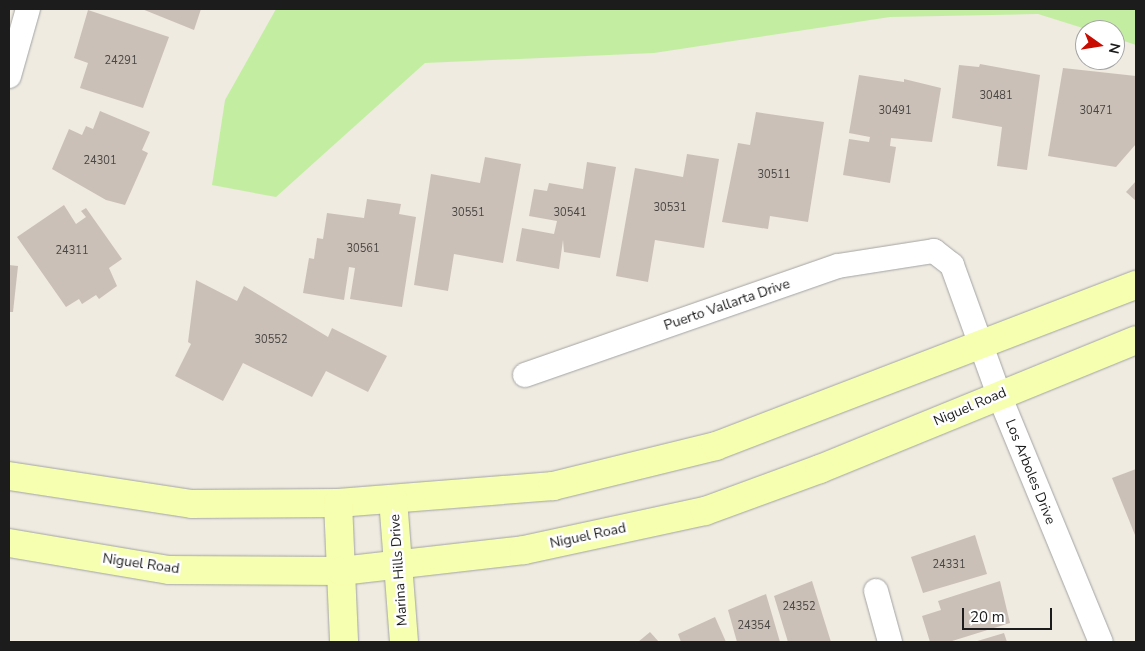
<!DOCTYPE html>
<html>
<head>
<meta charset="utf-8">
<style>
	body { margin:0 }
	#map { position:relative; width:1145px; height:651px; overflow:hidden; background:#efebe1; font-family:"Nunito Sans",sans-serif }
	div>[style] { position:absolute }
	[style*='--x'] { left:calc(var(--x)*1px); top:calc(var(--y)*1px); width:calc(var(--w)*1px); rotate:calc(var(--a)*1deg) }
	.grass>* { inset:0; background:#c3eea2 }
	.building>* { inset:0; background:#cbc0b7 }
	.roads { filter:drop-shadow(0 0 1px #a3a3a3) drop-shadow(0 0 1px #a3a3a3) }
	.street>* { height:24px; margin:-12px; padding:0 12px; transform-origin:12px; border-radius:12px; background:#fff }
	.secondary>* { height:28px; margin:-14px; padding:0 14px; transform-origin:14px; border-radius:14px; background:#f6feaf }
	span { translate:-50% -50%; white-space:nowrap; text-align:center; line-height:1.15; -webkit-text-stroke:5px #fff; paint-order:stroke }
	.number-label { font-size:11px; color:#484543 }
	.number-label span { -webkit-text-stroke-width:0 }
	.street-label { font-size:14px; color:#1c1c1c }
	.frame { position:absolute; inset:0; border:10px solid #1c1c1c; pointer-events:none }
	.north { position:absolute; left:1075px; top:20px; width:50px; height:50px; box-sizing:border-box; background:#fff; border:1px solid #a4a4a4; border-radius:50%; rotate:103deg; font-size:14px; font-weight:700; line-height:20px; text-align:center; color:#1c1c1c }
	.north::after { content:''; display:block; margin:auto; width:18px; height:22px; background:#c90c00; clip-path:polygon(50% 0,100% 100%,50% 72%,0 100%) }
	.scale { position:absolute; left:962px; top:608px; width:90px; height:22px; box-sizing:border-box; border:2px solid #1c1c1c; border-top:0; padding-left:6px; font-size:15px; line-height:18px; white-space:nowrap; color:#1c1c1c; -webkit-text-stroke:4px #fff; paint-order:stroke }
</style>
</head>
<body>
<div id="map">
	<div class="grass">
		<div style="clip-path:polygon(276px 9px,1136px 9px,1136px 45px,1115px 38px,1115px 30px,1089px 30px,1038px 14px,890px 17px,654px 53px,425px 63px,276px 197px,212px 185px,225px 100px)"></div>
	</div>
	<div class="building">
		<div style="clip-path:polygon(142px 9px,201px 9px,194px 30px)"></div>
		<div style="clip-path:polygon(88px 10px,169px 37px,143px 108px,80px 88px,88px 63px,74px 58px)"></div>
		<div style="clip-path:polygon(980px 64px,1040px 75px,1027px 170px,997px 166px,1002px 127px,952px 118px,959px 65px,979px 67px)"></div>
		<div style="clip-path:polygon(1063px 68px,1136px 76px,1136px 144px,1116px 167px,1048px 156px)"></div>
		<div style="clip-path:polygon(859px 75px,904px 82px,904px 79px,941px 88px,932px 142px,891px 138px,890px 146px,896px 147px,890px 183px,843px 175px,849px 139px,869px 142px,870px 137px,849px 133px)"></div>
		<div style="clip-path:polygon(100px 111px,150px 132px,142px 150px,148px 153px,125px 205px,106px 200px,52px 169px,69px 129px,82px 135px,86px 126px,93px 129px)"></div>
		<div style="clip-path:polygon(756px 112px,824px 122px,808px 222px,770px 216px,768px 229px,722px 222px,738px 143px,750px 145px)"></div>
		<div style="clip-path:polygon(687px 154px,719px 159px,704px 248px,655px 240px,648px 282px,616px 276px,635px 168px,683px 177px)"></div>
		<div style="clip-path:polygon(485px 157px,521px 164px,503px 263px,454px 254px,448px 291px,414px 285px,431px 174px,480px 183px)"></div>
		<div style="clip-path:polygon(587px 162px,616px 167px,600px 258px,564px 252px,563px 240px,559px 269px,516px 261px,522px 228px,554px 234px,557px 221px,529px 216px,534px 189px,547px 191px,549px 183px,583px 189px)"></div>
		<div style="clip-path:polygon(1136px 181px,1136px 201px,1126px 192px)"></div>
		<div style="clip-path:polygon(367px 199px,401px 204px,399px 214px,416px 217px,402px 307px,350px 299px,355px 268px,349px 267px,344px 300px,303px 293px,309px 258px,314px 259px,317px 238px,323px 239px,327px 213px,364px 218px)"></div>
		<div style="clip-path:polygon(64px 205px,76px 224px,86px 217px,81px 211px,86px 208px,122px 259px,109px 268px,117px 286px,99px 299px,96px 295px,82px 304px,79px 299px,66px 307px,17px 237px)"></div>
		<div style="clip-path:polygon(9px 265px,18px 266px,13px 312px,9px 312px)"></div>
		<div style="clip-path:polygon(196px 280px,237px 301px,244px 286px,328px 337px,332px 328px,387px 356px,368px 392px,326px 371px,312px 397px,243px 363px,223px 401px,175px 376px,191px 344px,188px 342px)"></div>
		<div style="clip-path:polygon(1136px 469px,1136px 535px,1135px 535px,1112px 478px)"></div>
		<div style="clip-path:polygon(975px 535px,987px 574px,923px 593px,911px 557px)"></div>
		<div style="clip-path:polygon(812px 581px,831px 642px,788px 642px,774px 596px)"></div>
		<div style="clip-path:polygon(1000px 581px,1010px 623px,949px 642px,930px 642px,922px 616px,941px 610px,938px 601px)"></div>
		<div style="clip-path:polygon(766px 594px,780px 642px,737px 642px,728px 610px)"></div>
		<div style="clip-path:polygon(715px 617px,726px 642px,681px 642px,678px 634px)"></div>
		<div style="clip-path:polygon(650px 632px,659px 642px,638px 642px)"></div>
		<div style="clip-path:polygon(1004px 633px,1007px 642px,974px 642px)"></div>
	</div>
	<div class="roads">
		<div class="street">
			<div style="--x:9;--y:76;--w:70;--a:-74.2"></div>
			<div style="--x:525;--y:375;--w:331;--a:-19.2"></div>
			<div style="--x:838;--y:266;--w:97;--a:-8.9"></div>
			<div style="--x:934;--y:251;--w:23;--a:38"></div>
			<div style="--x:952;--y:265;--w:138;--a:70.1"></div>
			<div style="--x:999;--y:395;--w:267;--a:67.6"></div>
			<div style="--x:876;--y:591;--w:53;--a:74.6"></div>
		</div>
		<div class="secondary">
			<div style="--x:9;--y:476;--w:185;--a:8.7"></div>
			<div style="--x:192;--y:504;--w:146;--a:-0.4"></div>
			<div style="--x:338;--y:503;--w:216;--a:-4.5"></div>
			<div style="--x:553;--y:486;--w:168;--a:-13.8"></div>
			<div style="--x:716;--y:446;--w:450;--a:-21"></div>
			<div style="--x:393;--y:499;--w:143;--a:85.6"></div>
			<div style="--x:338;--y:503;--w:139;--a:87.5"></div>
			<div style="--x:9;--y:543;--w:162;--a:9.6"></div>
			<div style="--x:169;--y:570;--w:172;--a:0.3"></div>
			<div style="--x:341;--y:571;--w:184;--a:-6.5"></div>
			<div style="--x:524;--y:550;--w:185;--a:-12.2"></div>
			<div style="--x:705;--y:511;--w:122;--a:-20.1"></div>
			<div style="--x:820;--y:469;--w:341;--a:-22.2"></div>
		</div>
	</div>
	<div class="number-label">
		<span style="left:121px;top:61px">24291</span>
		<span style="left:996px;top:96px">30481</span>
		<span style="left:895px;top:111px">30491</span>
		<span style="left:1096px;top:111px">30471</span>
		<span style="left:100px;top:161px">24301</span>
		<span style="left:774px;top:175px">30511</span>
		<span style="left:670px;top:208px">30531</span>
		<span style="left:468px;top:213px">30551</span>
		<span style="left:570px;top:213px">30541</span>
		<span style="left:363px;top:249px">30561</span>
		<span style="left:72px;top:251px">24311</span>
		<span style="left:271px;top:340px">30552</span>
		<span style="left:949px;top:565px">24331</span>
		<span style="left:799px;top:607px">24352</span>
		<span style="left:754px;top:626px">24354</span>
	</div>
	<div class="street-label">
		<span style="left:727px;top:305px;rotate:-19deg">Puerto Vallarta Drive</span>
		<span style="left:970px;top:407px;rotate:-23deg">Niguel Road</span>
		<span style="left:1030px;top:472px;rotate:68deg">Los Arboles Drive</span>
		<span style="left:588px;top:536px;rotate:-12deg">Niguel Road</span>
		<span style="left:141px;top:564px;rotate:8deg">Niguel Road</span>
		<span style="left:399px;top:570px;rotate:-94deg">Marina Hills Drive</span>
	</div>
	<div class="frame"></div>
	<div class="north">N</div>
	<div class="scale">20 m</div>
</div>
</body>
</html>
